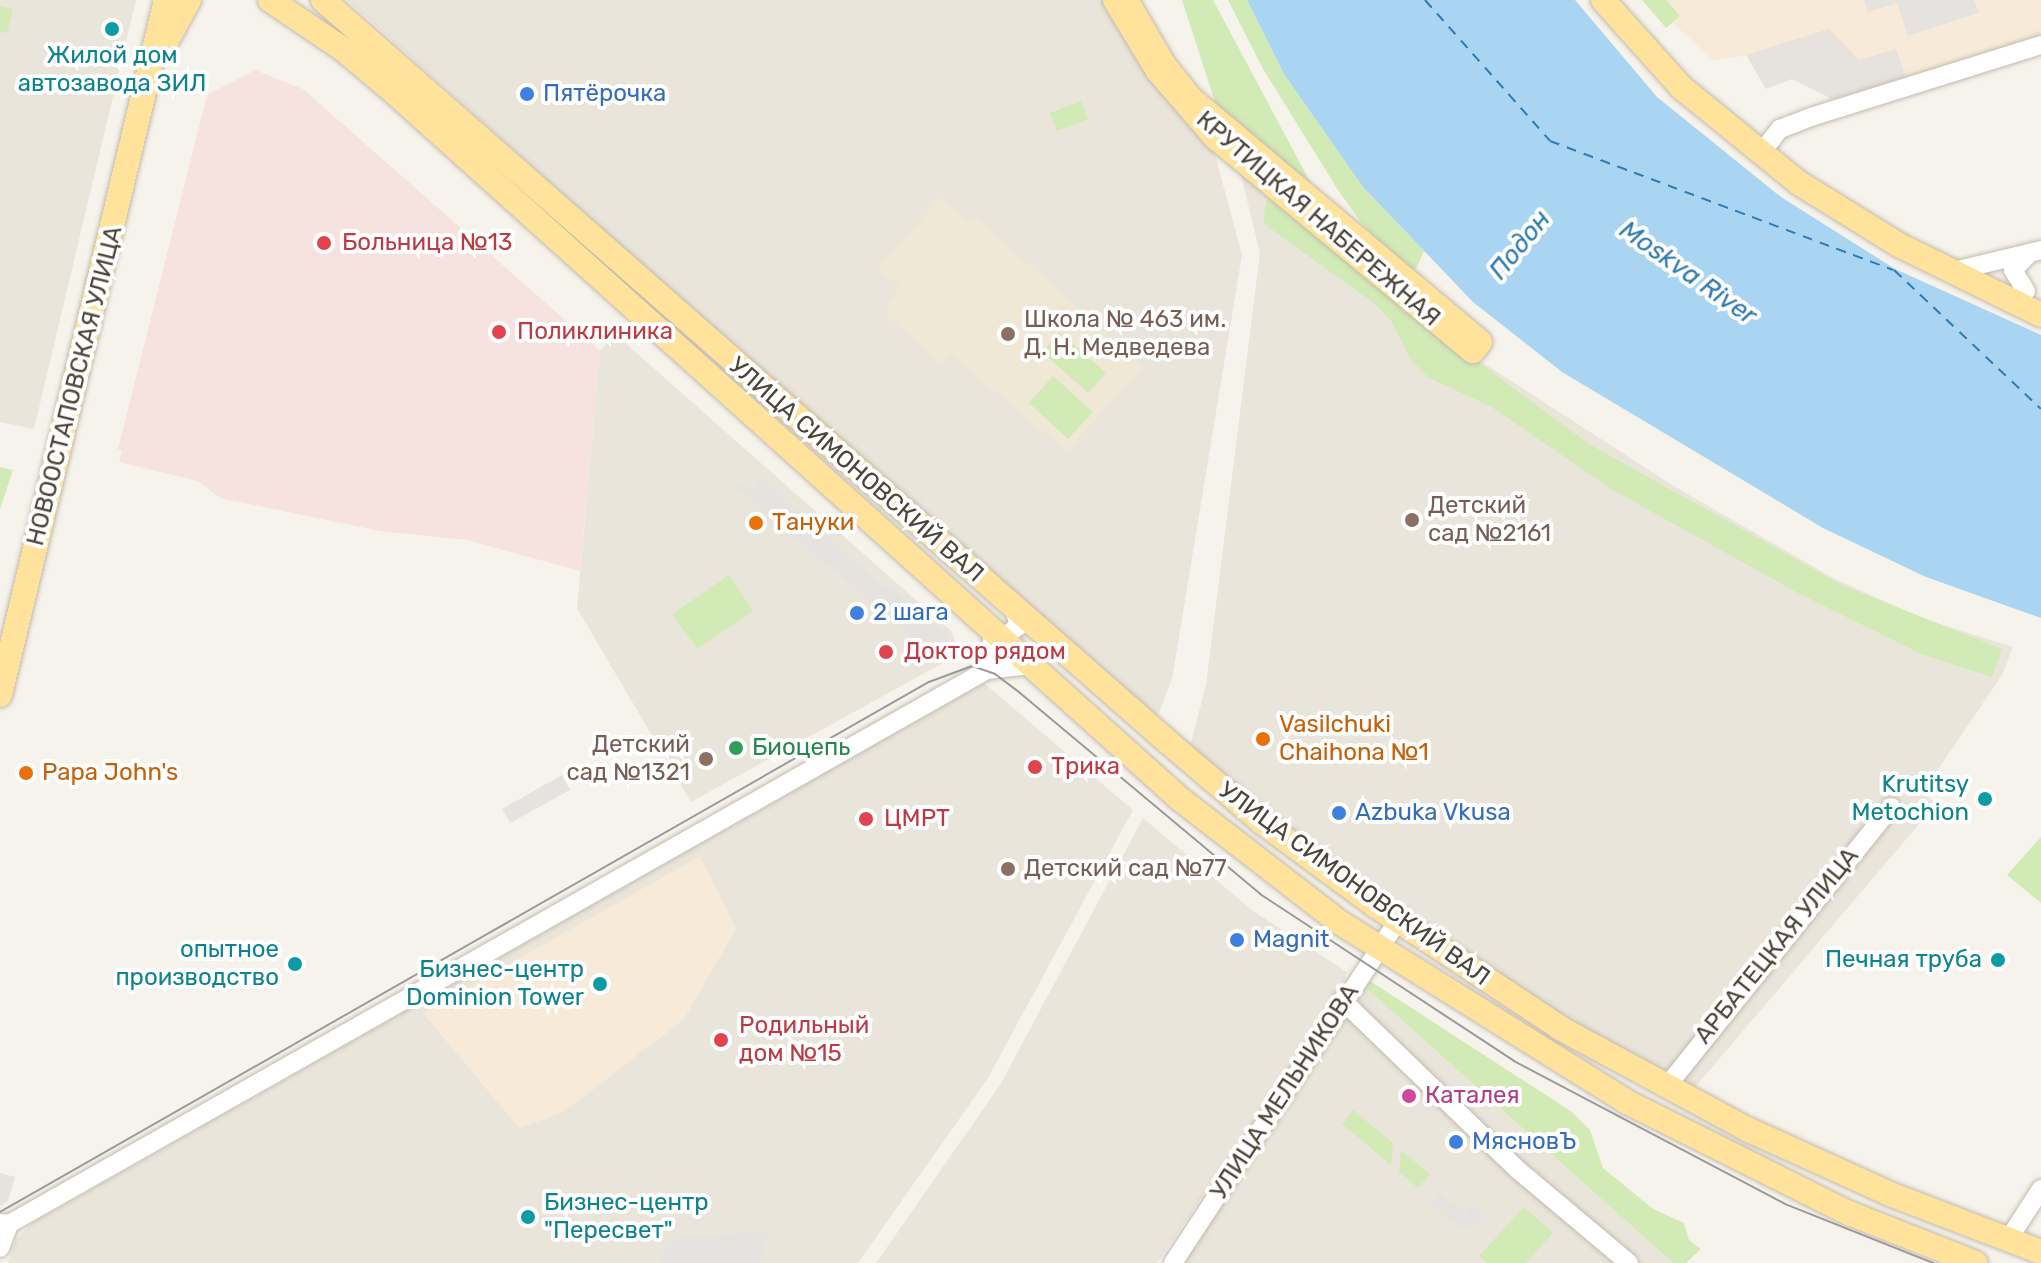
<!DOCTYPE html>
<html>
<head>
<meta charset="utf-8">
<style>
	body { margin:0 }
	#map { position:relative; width:2041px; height:1263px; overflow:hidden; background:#f6f3ec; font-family:Rubik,sans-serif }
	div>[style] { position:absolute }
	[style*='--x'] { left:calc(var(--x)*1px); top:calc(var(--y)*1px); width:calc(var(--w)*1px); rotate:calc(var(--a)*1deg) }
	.residential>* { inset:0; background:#eae5da }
	.commercial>* { inset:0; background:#f7ead8 }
	.industrial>* { inset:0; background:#e6e2dd }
	.education>* { inset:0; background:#efe8d6 }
	.medical>* { inset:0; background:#f6e3e0 }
	.green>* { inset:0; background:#d2eab5 }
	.parking>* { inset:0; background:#e5e3e0 }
	.water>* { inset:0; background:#a9d4f2 }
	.ferry>* { height:2px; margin-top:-1px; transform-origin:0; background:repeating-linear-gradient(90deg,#2e7ab2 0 10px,transparent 0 18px) }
	.roads { filter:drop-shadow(0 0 2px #c2bbae) drop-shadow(0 0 2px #c2bbae) }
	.minor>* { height:18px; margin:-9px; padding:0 9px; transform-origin:9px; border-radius:9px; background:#fff }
	.major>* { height:24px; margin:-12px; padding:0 12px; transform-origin:12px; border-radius:12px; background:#ffe39c }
	.tram>* { height:2px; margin:-1px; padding:0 1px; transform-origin:1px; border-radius:1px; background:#9a9a9a }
	.dots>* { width:22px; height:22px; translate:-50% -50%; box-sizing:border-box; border:4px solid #fff; border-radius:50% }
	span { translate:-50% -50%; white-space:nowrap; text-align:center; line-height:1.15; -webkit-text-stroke:8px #fff; paint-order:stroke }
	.culture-label { font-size:24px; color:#0d838f }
	.right { translate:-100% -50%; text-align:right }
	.left { translate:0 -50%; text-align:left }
	.shop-label { font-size:24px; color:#366cbe }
	.street-label { font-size:24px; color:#4b4439 }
	.health-label { font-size:24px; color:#be3a42 }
	.education-label { font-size:24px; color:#785e54 }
	.food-label { font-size:24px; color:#c56008 }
	.leisure-label { font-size:24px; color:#27864d }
	.hotel-label { font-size:24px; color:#b23c85 }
	.water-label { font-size:26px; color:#2e7ab2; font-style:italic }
</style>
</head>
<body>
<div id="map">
	<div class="residential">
		<div style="clip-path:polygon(0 0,136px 0,34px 429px,0 422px)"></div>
		<div style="clip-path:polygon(347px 0,1110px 0,1210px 136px,1242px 255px,1172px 679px,1154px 725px)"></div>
		<div style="clip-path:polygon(1237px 159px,1482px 362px,1672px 485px,1835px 579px,1924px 619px,2013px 647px,2002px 675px,1922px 793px,1936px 804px,1691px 1092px,1421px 932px,1189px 750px,1206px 685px,1260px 253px)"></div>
		<div style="clip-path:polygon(615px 334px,952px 632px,959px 654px,691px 802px,577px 608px,600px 351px)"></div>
		<div style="clip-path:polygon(984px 683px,1133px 810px,988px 1078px,858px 1263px,8px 1263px,16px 1239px,34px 1222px)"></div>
		<div style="clip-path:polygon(1143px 818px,1253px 911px,1347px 972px,1338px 997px,1157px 1263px,876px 1263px,1000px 1085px)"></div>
		<div style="clip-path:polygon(1360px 987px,1366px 988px,1673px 1263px,1183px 1263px)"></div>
	</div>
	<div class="commercial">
		<div style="clip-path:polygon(1648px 0,2041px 0,2041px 38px,1906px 78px,1859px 60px,1746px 55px,1714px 61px)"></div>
		<div style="clip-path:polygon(700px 856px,736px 929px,684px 1019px,564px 1112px,519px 1128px,423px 1013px)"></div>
	</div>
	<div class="industrial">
		<div style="clip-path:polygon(1829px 29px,1859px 60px,1896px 49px,1906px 78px,1832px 99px,1792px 79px,1766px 89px,1746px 55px)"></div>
	</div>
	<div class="education">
		<div style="clip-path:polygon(941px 197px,970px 223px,976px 218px,1143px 366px,1067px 451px,951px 354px,941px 363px,886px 315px,890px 309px,885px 306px,900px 287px,878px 268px)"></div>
	</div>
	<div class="medical">
		<div style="clip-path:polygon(255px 70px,303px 89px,600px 351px,580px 571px,467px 540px,380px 531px,220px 498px,198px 481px,119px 462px,122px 451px,118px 449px,207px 95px)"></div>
	</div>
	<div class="green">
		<div style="clip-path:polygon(1182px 0,1213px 0,1315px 191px,1216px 105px)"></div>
		<div style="clip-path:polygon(1228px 0,1247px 0,1284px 74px,1363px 187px,1424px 251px,1416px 269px,1406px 268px,1363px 225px,1338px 190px,1263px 69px)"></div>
		<div style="clip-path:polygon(1642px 0,1666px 0,1680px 16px,1666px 28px)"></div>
		<div style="clip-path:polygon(0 6px,13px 9px,7px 33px,0 32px)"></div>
		<div style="clip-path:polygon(1081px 101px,1088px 119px,1057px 131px,1050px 113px)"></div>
		<div style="clip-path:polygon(1273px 192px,1481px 364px,1589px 444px,1844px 586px,2002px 649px,1992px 677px,1921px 654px,1798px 593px,1613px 490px,1490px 406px,1429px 378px,1411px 360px,1391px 321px,1375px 304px,1264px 224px,1265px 205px)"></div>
		<div style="clip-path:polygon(1060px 332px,1106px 373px,1088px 393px,1042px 352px)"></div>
		<div style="clip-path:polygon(1053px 376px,1093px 412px,1068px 439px,1029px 403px)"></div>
		<div style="clip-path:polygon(0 467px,13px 470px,0 509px)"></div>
		<div style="clip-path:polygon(729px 575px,753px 611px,697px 649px,672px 614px)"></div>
		<div style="clip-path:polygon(2041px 837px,2041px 903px,2007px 875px)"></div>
		<div style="clip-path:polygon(1370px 981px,1572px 1112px,1590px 1130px,1603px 1168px,1653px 1209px,1684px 1223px,1689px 1240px,1701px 1249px,1686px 1263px,1673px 1263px,1366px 988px)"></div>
		<div style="clip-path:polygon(1353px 1110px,1393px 1143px,1391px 1165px,1342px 1124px)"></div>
		<div style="clip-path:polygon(1401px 1150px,1430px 1174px,1418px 1188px,1399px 1172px)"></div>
		<div style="clip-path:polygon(1524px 1207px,1553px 1233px,1526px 1263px,1487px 1263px,1479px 1256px)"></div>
	</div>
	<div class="parking">
		<div style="clip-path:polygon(1864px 0,1974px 0,1979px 13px,1908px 36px,1897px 3px,1868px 12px)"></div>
		<div style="clip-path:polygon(761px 478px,888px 590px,891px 587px,946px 634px,953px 646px,942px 662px,736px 488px,741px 482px,750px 490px)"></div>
		<div style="clip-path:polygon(562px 775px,570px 790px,510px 823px,502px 809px)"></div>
		<div style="clip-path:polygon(0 1173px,15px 1177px,8px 1201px,0 1206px)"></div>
		<div style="clip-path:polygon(1439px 1192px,1465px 1214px,1473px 1205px,1486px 1216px,1464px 1231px,1430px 1202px)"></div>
		<div style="clip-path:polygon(769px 1231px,758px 1263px,657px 1263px,675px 1239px)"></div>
	</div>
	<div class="water">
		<div style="clip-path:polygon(1247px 0,1575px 0,1657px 97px,1781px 197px,1895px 269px,2041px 335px,2041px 618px,1926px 577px,1823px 528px,1562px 372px,1473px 302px,1363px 187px,1284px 74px)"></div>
	</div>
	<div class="ferry">
		<div style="--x:1425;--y:0;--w:188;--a:48.4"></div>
		<div style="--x:1550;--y:141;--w:367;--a:20.6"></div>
		<div style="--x:1894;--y:270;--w:202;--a:43.4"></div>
	</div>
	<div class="roads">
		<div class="minor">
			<div style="--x:1761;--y:153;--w:31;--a:-52"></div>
			<div style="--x:1780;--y:129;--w:33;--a:-21"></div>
			<div style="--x:1811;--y:117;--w:241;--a:-17.4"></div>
			<div style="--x:1950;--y:272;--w:94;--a:-13.6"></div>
			<div style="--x:2026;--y:291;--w:25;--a:-122"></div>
			<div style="--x:2013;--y:270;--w:21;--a:-45"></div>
			<div style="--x:987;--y:670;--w:40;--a:-80"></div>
			<div style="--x:994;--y:631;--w:12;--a:24"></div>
			<div style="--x:1005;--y:636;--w:17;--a:-36"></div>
			<div style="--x:1019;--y:626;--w:18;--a:-106"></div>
			<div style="--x:1342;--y:1000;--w:245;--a:44"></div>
			<div style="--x:1518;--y:1170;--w:145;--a:40"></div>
			<div style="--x:1667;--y:1086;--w:358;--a:-51.2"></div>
			<div style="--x:0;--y:1223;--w:9;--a:6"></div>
			<div style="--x:9;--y:1224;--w:1124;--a:-29.53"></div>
			<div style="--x:987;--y:670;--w:42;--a:-6.8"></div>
			<div style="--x:2008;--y:1240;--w:61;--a:-57.1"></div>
			<div style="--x:0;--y:1248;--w:26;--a:-69"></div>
			<div style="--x:1173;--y:1263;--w:409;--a:-56.7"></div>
		</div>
		<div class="major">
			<div style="--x:270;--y:0;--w:89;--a:34"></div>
			<div style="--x:344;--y:50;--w:67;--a:40.1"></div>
			<div style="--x:395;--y:93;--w:1056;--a:41.97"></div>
			<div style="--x:1180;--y:799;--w:201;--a:37.7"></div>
			<div style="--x:1339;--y:922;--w:340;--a:32"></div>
			<div style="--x:1627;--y:1102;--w:248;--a:26.6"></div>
			<div style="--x:1849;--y:1213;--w:136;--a:21.6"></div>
			<div style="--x:323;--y:0;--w:1125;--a:41.29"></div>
			<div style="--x:1168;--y:742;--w:125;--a:40.5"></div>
			<div style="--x:1263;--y:823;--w:140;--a:36.3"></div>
			<div style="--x:1376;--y:906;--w:221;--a:33.5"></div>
			<div style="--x:1560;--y:1028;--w:215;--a:28.4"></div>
			<div style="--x:1749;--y:1130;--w:155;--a:24.4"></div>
			<div style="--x:1890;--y:1194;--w:162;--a:21"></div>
			<div style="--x:1115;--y:0;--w:83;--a:58.8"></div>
			<div style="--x:1158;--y:71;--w:87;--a:49.2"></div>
			<div style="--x:1215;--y:137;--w:335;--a:39.7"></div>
			<div style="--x:1473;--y:351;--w:11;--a:-52"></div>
			<div style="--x:1480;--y:342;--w:379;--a:-139.9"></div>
			<div style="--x:1190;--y:98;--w:42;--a:-128.2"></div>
			<div style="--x:1164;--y:65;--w:75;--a:-120.3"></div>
			<div style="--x:1603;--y:0;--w:118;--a:48.1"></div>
			<div style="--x:1682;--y:88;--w:151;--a:39.1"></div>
			<div style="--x:1799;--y:183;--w:118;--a:31.8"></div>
			<div style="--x:1899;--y:245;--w:158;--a:26.2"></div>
			<div style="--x:166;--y:42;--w:48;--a:-61.3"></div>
			<div style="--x:0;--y:695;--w:715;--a:-76.57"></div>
		</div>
	</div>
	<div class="tram">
		<div style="--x:0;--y:1212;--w:1070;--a:-29.71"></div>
		<div style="--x:929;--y:682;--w:46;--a:-20.4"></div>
		<div style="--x:972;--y:666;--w:24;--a:19"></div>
		<div style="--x:995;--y:674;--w:31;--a:37"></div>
		<div style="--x:1020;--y:693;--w:313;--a:39.9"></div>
		<div style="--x:1260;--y:894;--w:304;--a:33.3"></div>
		<div style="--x:1514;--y:1061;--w:306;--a:27.8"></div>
		<div style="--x:1785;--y:1204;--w:159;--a:21.7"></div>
	</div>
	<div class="dots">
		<div style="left:112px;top:29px;background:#0f9aa8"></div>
		<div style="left:527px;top:94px;background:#3f7fe0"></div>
		<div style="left:324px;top:243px;background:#e0444e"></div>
		<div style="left:499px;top:332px;background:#e0444e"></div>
		<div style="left:1008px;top:334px;background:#8d6e63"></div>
		<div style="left:1412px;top:520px;background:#8d6e63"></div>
		<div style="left:756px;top:523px;background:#e8710a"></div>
		<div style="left:857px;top:613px;background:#3f7fe0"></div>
		<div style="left:886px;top:652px;background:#e0444e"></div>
		<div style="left:1263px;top:739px;background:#e8710a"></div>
		<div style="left:736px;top:748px;background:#2e9e5b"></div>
		<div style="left:706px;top:759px;background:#8d6e63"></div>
		<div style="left:1035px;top:767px;background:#e0444e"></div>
		<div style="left:26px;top:773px;background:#e8710a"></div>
		<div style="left:1985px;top:799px;background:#0f9aa8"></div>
		<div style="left:1339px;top:813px;background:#3f7fe0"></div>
		<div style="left:866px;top:819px;background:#e0444e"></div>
		<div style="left:1008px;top:869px;background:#8d6e63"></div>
		<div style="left:1237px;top:940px;background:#3f7fe0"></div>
		<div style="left:1998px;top:960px;background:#0f9aa8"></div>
		<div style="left:295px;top:964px;background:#0f9aa8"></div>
		<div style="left:600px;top:984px;background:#0f9aa8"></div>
		<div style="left:721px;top:1040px;background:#e0444e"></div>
		<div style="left:1409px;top:1096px;background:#d1479c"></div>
		<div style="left:1456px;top:1142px;background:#3f7fe0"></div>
		<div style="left:528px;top:1217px;background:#0f9aa8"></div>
	</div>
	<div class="culture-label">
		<span style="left:112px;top:70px">Жилой дом<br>автозавода ЗИЛ</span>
		<span class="right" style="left:1969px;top:799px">Krutitsy<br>Metochion</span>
		<span class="right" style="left:279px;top:964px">опытное<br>производство</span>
		<span class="right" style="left:1982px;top:960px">Печная труба</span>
		<span class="right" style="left:584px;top:984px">Бизнес-центр<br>Dominion Tower</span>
		<span class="left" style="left:544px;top:1217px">Бизнес-центр<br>"Пересвет"</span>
	</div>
	<div class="shop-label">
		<span class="left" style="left:543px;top:94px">Пятёрочка</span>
		<span class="left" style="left:873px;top:613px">2 шага</span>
		<span class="left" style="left:1355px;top:813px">Azbuka Vkusa</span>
		<span class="left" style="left:1253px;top:940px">Magnit</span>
		<span class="left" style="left:1472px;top:1142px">МясновЪ</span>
	</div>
	<div class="street-label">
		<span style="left:1318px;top:219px;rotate:41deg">КРУТИЦКАЯ НАБЕРЕЖНАЯ</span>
		<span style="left:75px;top:386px;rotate:-76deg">НОВООСТАПОВСКАЯ УЛИЦА</span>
		<span style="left:856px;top:470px;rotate:41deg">УЛИЦА СИМОНОВСКИЙ ВАЛ</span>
		<span style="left:1354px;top:884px;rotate:36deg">УЛИЦА СИМОНОВСКИЙ ВАЛ</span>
		<span style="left:1777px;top:946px;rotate:-51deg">АРБАТЕЦКАЯ УЛИЦА</span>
		<span style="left:1285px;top:1092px;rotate:-57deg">УЛИЦА МЕЛЬНИКОВА</span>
	</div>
	<div class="health-label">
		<span class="left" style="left:342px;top:243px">Больница №13</span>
		<span class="left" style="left:517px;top:332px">Поликлиника</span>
		<span class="left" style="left:904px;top:652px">Доктор рядом</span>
		<span class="left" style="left:1051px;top:767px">Трика</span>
		<span class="left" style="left:884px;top:819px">ЦМРТ</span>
		<span class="left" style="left:739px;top:1040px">Родильный<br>дом №15</span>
	</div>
	<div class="education-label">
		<span class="left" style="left:1024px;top:334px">Школа № 463 им.<br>Д. Н. Медведева</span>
		<span class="left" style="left:1428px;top:520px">Детский<br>сад №2161</span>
		<span class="right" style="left:690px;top:759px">Детский<br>сад №1321</span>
		<span class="left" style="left:1024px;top:869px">Детский сад №77</span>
	</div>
	<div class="food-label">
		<span class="left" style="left:772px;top:523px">Тануки</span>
		<span class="left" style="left:1279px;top:739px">Vasilchuki<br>Chaihona №1</span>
		<span class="left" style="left:42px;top:773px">Papa John's</span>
	</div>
	<div class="leisure-label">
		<span class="left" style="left:752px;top:748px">Биоцепь</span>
	</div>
	<div class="hotel-label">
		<span class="left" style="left:1425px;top:1096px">Каталея</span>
	</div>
	<div class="water-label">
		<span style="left:1520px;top:245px;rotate:-51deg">Подон</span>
		<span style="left:1688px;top:273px;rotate:35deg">Moskva River</span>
	</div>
</div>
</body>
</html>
